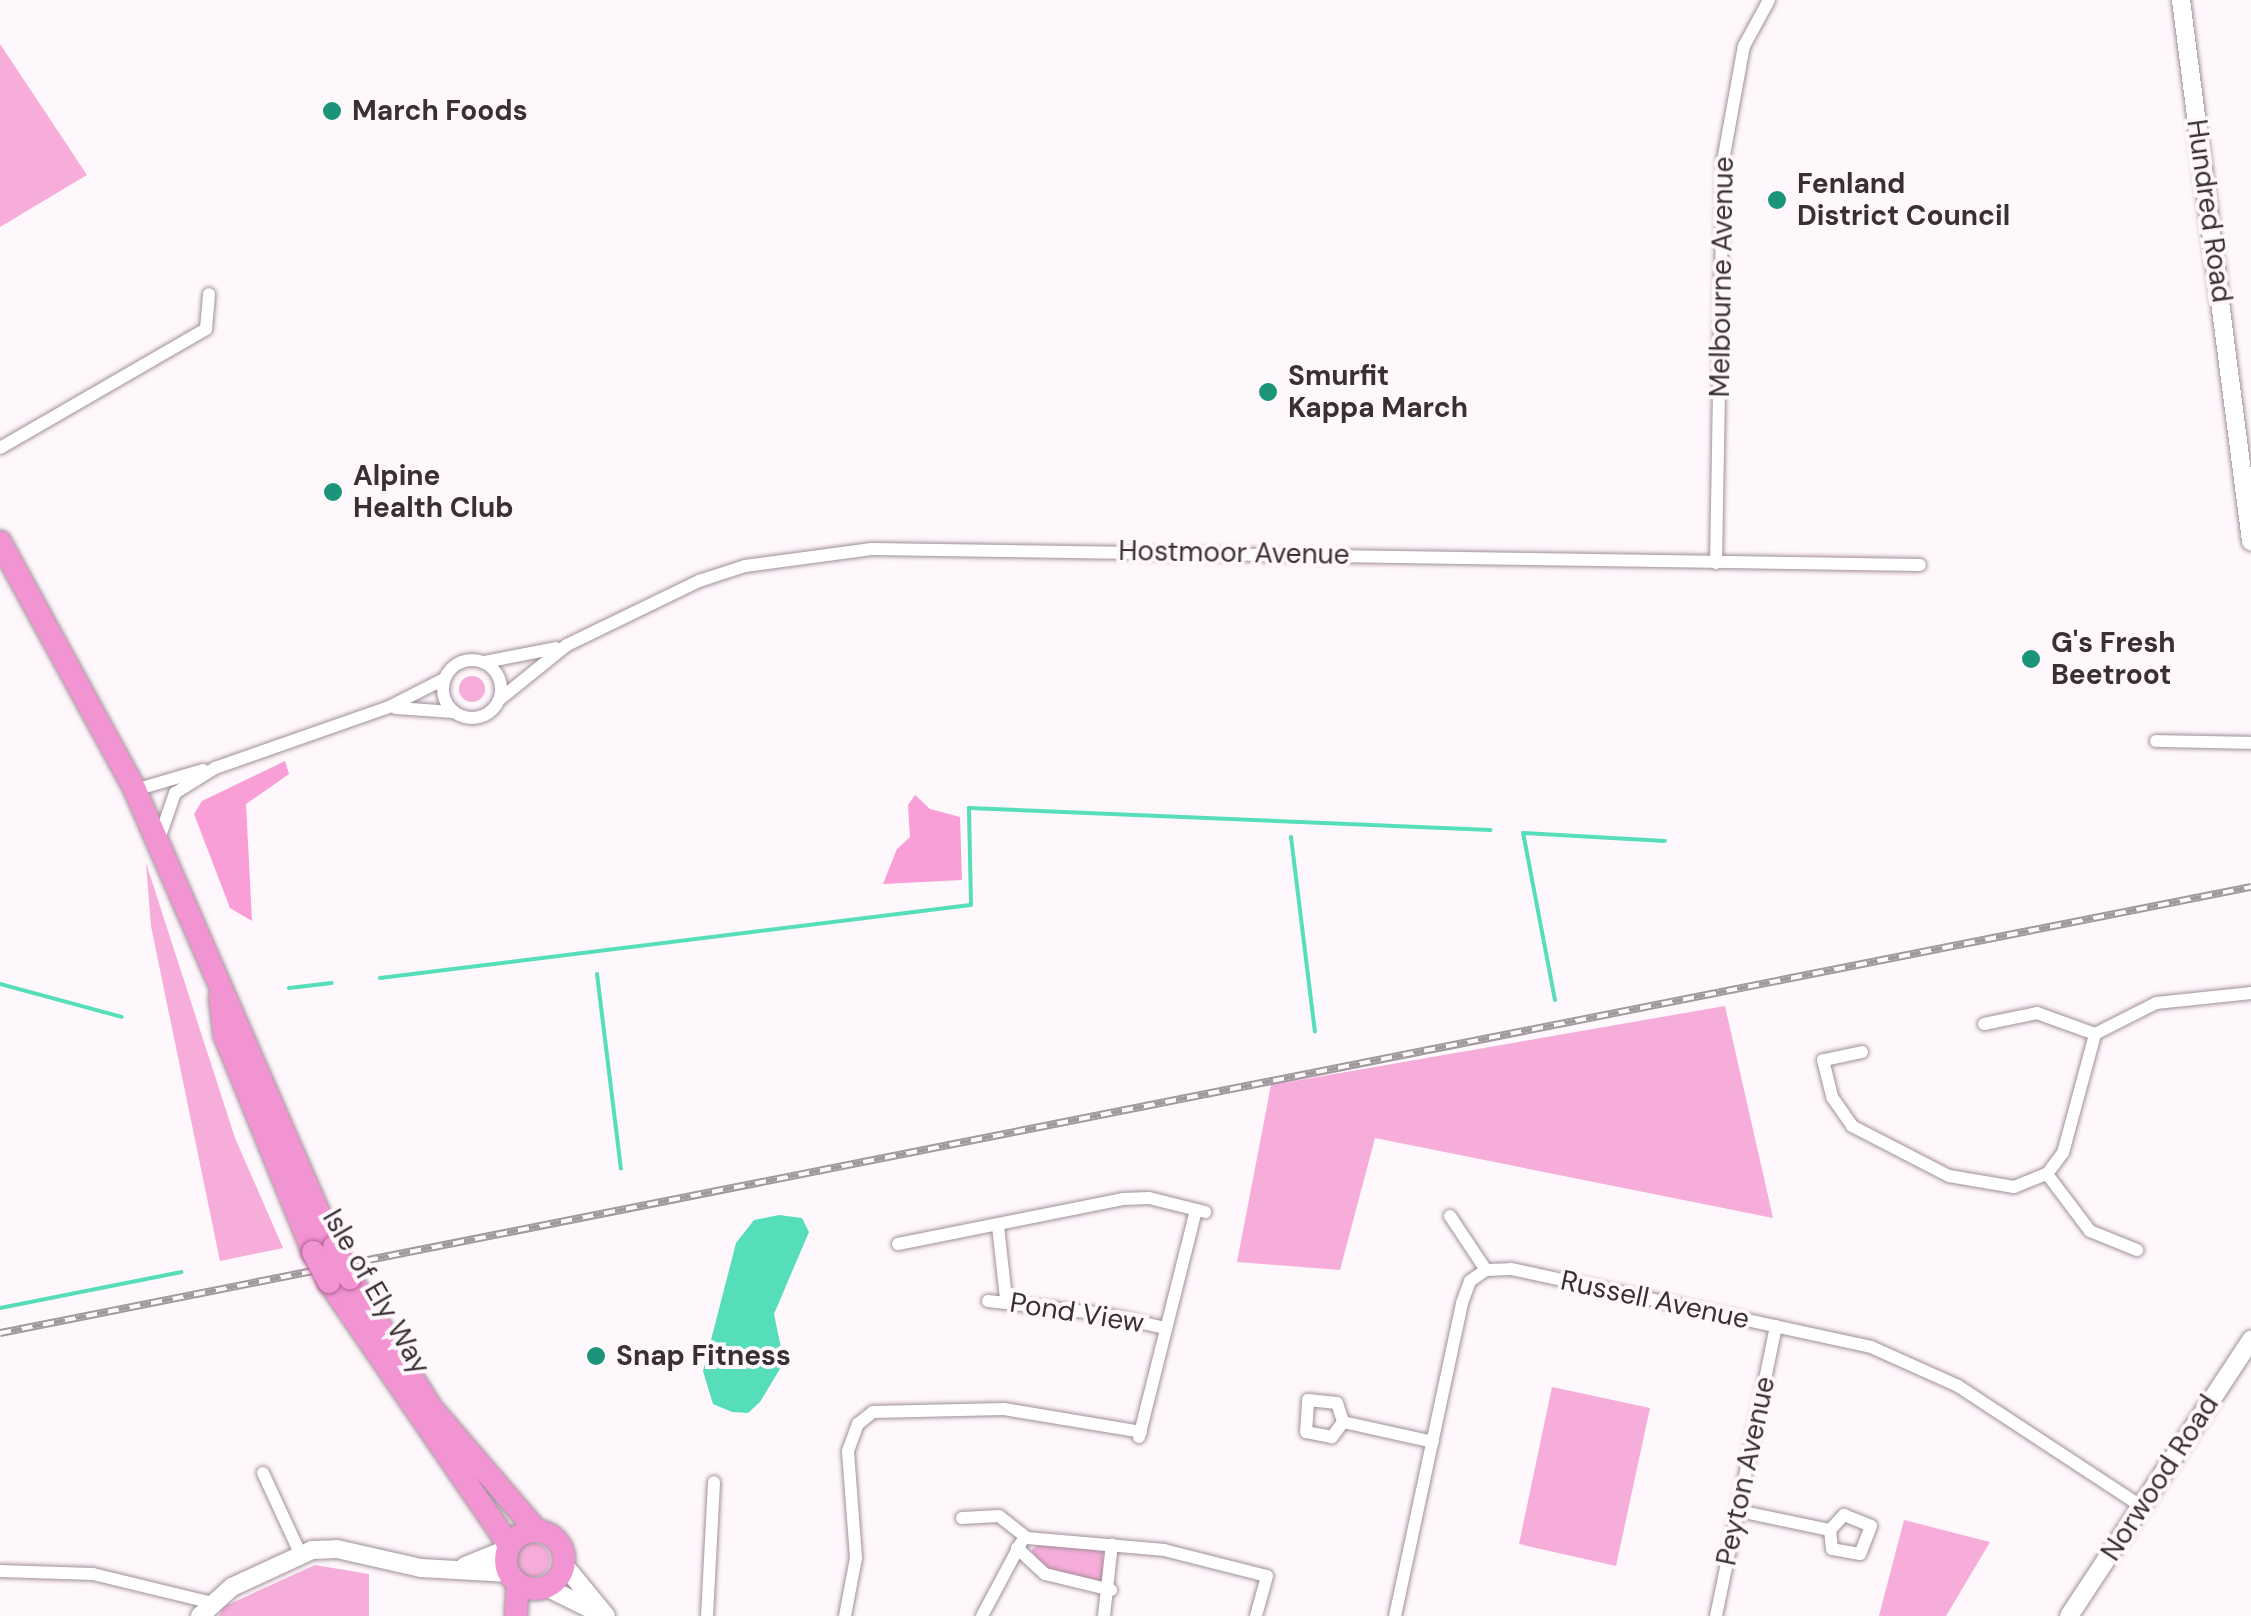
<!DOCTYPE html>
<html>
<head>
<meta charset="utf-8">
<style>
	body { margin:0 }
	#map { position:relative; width:2251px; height:1616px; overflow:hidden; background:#fef7fb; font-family:"DM Sans",sans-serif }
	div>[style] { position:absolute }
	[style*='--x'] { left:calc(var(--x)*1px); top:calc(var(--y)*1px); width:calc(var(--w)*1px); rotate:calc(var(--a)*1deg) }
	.green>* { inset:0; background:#f6add9 }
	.round { border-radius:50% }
	.forest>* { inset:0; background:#f99ed6 }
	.water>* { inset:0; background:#56ddba }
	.stream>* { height:4px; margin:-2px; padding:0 2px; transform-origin:2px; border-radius:2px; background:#56ddba }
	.roads { filter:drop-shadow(0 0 2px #a18f99) drop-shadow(0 0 2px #a18f99) }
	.minor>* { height:12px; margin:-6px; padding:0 6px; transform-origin:6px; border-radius:6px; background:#fff }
	.minor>.ring { margin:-6px; padding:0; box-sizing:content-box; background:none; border:12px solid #fff; border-radius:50% }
	.tertiary>* { height:18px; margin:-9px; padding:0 9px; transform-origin:9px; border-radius:9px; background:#fff }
	.secondary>* { height:18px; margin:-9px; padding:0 9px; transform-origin:9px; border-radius:9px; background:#fff }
	.trunk>* { height:22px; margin:-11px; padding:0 11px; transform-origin:11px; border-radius:11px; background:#f394d2 }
	.trunk>.ring { margin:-11px; padding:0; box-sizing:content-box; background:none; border:22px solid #f394d2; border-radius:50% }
	.rail>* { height:8px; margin-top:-4px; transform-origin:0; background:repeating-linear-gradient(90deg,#fef7fb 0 11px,#a0999d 0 22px); box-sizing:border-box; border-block:2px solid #a0999d }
	.bridges { filter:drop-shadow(0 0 2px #b06093) drop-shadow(0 0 2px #b06093) }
	.trunk-bridge>* { height:22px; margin:-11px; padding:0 11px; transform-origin:11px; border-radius:11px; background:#f394d2 }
	.dots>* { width:28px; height:28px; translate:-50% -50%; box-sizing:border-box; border:5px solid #fef7fb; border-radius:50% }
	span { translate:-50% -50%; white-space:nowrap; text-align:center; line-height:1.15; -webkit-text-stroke:8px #fef7fb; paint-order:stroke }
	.poi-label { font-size:28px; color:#383034; font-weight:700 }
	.left { translate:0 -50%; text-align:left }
	.street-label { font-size:28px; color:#383034 }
</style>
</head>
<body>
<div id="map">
	<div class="green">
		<div style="clip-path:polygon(0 44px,87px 175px,0 227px)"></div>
		<div class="round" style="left:459px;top:676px;width:26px;height:26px"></div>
		<div style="clip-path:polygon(146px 863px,235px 1138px,283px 1248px,220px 1261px,151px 926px)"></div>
		<div style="clip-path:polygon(1725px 1006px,1773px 1218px,1375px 1138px,1340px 1270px,1237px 1262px,1271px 1085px)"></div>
		<div style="clip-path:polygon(1552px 1387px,1650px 1408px,1616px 1566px,1519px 1544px)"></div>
		<div style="clip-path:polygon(1904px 1520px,1990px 1542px,1946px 1616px,1879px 1616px)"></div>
		<div style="clip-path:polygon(1039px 1543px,1103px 1551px,1104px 1582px,1046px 1568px,1031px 1551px)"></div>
		<div class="round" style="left:516px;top:1543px;width:34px;height:34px"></div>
		<div style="clip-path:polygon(315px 1565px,369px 1574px,369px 1616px,219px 1616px,223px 1607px)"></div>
	</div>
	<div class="forest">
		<div style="clip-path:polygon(285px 761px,289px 774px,246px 804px,252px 921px,230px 908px,194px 814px,202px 801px)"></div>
		<div style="clip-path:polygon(915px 795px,930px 809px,960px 817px,962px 880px,883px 884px,897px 849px,910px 837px,908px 805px)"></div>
	</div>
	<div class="water">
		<div style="clip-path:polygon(779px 1215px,802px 1218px,809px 1232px,774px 1314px,784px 1362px,760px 1402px,748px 1413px,732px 1412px,713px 1404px,703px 1371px,736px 1243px,754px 1220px)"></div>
	</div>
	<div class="stream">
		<div style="--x:1291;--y:837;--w:196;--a:83"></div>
		<div style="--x:597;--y:974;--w:196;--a:83"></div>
		<div style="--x:380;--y:978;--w:595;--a:-7.04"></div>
		<div style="--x:971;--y:905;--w:97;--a:-91.2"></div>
		<div style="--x:969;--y:808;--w:522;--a:2.41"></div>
		<div style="--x:0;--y:984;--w:126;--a:15.1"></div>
		<div style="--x:289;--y:988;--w:43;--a:-6.6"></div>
		<div style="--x:1555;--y:1000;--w:170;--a:-100.8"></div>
		<div style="--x:1523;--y:833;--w:142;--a:3.2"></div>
		<div style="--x:0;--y:1308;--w:185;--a:-11.2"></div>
	</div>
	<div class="roads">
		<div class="minor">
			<div style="--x:0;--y:448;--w:238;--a:-30"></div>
			<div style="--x:206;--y:329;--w:35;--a:-85"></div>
			<div style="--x:1716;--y:563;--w:402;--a:-89"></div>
			<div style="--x:1723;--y:161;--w:117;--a:-79.7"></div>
			<div style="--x:1744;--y:46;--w:52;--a:-61.5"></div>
			<div class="ring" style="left:443px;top:660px;width:46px;height:46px"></div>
			<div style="--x:485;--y:662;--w:72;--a:-11.2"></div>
			<div style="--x:500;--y:699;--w:86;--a:-38.9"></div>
			<div style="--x:567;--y:645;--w:147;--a:-25.9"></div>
			<div style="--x:699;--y:581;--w:48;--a:-18.1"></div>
			<div style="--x:745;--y:566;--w:128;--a:-7.6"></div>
			<div style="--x:872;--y:549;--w:1048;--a:0.87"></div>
			<div style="--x:396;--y:708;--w:57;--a:4"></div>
			<div style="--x:2156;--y:741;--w:95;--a:1.2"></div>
			<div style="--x:135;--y:790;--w:71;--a:-16.4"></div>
			<div style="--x:159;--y:839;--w:49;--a:-70.8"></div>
			<div style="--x:175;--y:793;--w:47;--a:-32"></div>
			<div style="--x:215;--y:768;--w:184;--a:-19.3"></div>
			<div style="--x:389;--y:707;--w:62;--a:-27"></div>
			<div style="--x:1984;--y:1024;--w:54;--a:-11.7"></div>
			<div style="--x:2037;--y:1013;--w:62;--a:19.9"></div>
			<div style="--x:1862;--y:1052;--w:40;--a:168"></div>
			<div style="--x:1823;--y:1060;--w:38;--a:76"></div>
			<div style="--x:1832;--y:1097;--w:35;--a:55"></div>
			<div style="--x:1852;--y:1126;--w:109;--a:27.3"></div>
			<div style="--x:1949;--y:1176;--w:66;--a:9.6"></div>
			<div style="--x:2014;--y:1187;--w:35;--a:-22"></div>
			<div style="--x:2047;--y:1174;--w:26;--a:-53"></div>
			<div style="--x:2063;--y:1153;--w:123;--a:-74.9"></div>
			<div style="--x:2095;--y:1034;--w:68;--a:-26.9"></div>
			<div style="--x:2156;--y:1003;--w:96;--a:-6"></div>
			<div style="--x:2047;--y:1174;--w:71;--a:53"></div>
			<div style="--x:2090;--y:1231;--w:51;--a:22"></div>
			<div style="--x:1450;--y:1216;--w:65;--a:56.3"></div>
			<div style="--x:998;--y:1226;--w:73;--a:83.7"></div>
			<div style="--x:898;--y:1244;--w:229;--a:-11.3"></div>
			<div style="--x:1123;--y:1199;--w:26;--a:-2"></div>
			<div style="--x:1149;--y:1198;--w:58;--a:14"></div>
			<div style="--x:988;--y:1301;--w:117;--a:6.4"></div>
			<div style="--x:1104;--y:1314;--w:63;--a:12.9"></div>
			<div style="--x:1343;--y:1422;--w:19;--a:126"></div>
			<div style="--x:1332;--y:1437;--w:26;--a:-169"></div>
			<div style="--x:1306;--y:1432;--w:32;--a:-86"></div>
			<div style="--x:1308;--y:1400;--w:29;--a:6"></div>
			<div style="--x:1337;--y:1403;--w:20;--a:72"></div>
			<div style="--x:1343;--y:1422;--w:92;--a:12.5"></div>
			<div style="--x:1139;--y:1437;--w:234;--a:-75.9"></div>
			<div style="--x:263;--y:1473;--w:88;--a:65.2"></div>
			<div style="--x:1739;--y:1511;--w:93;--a:11.8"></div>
			<div style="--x:1830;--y:1530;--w:21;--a:-47"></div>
			<div style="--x:1844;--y:1515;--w:29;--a:22"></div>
			<div style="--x:1871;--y:1526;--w:30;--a:111"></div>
			<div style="--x:1860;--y:1554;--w:28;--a:-170"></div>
			<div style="--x:1832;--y:1549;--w:19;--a:-96"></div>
			<div style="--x:962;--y:1518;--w:37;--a:-3"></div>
			<div style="--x:999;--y:1516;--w:36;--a:38"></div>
			<div style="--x:1027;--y:1538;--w:138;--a:5"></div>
			<div style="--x:1164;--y:1550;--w:106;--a:14.2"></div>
			<div style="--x:1267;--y:1576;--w:41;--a:105.4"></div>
			<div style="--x:1017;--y:1548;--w:38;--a:43"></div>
			<div style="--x:1045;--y:1574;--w:68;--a:13.6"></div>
			<div style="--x:0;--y:1571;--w:93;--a:1.8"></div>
			<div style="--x:93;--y:1574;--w:119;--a:13.6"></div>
			<div style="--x:707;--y:1616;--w:134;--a:-87"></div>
			<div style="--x:845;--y:1616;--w:59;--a:-79.3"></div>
			<div style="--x:856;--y:1558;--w:107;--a:-94.3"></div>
			<div style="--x:848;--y:1451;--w:29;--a:-70"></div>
			<div style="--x:858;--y:1424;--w:19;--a:-39"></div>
			<div style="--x:873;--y:1412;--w:131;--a:-1.3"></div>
			<div style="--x:1004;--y:1409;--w:139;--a:9.5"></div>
			<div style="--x:982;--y:1616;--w:83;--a:-61.9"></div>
			<div style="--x:1104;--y:1616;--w:72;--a:-83.7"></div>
			<div style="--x:1395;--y:1616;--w:320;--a:-77.9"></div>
			<div style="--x:1462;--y:1303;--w:23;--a:-70"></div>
			<div style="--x:1470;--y:1281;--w:19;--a:-35"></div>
			<div style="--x:1486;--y:1270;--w:25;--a:-2"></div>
			<div style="--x:1511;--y:1269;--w:368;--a:12.2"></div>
			<div style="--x:1871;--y:1347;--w:95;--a:24.1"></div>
			<div style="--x:1958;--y:1386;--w:220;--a:33.3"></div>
			<div style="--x:1716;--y:1616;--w:296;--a:-78.3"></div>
		</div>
		<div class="tertiary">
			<div style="--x:2181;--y:0;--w:546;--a:82.63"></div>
			<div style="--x:465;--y:1566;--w:45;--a:-22"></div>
			<div style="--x:200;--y:1616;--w:43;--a:-42.2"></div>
			<div style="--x:232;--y:1587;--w:88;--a:-24.8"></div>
			<div style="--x:312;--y:1550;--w:25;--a:-2"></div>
			<div style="--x:337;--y:1549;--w:86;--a:12.7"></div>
			<div style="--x:421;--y:1568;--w:88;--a:3.3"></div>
			<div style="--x:2069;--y:1616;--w:331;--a:-56.6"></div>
		</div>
		<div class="secondary">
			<div style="--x:564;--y:1565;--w:66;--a:50.5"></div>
			<div style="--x:546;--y:1587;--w:66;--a:26.2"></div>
		</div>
		<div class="trunk">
			<div style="--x:0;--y:542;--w:282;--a:61.4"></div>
			<div style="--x:135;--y:790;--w:498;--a:66.5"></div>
			<div style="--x:220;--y:998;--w:38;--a:83"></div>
			<div style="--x:225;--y:1036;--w:233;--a:67.8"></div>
			<div style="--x:350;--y:1278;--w:155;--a:58"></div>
			<div style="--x:432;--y:1409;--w:160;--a:49.3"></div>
			<div style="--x:329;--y:1282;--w:319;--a:55.6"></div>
			<div class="ring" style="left:506px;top:1531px;width:36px;height:36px"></div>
			<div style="--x:516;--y:1616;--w:33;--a:-87"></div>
		</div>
	</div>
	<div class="rail">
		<div style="--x:0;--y:1333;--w:2295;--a:-11.21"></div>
	</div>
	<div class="bridges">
		<div class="trunk-bridge">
			<div style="--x:334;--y:1247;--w:35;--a:63"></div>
			<div style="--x:313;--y:1252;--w:34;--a:62"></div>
		</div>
	</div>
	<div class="dots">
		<div style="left:332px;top:111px;background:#1c9479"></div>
		<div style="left:1777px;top:200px;background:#1c9479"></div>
		<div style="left:1268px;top:392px;background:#1c9479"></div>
		<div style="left:333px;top:492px;background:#1c9479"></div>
		<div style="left:2031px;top:659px;background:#1c9479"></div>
		<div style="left:596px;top:1356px;background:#1c9479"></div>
	</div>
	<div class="poi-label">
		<span class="left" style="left:352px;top:111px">March Foods</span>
		<span class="left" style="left:1797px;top:200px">Fenland<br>District Council</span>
		<span class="left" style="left:1288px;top:392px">Smurfit<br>Kappa March</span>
		<span class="left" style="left:353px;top:492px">Alpine<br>Health Club</span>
		<span class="left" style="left:2051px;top:659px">G's Fresh<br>Beetroot</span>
		<span class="left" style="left:616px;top:1356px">Snap Fitness</span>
	</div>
	<div class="street-label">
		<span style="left:2209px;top:211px;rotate:82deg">Hundred Road</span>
		<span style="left:1722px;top:277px;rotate:-89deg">Melbourne Avenue</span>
		<span style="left:1234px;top:553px;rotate:1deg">Hostmoor Avenue</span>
		<span style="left:376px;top:1292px;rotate:60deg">Isle of Ely Way</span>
		<span style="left:1655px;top:1300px;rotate:12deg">Russell Avenue</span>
		<span style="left:1077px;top:1313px;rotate:9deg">Pond View</span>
		<span style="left:1746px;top:1471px;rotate:-78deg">Peyton Avenue</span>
		<span style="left:2160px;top:1478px;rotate:-57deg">Norwood Road</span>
	</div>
</div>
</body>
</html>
